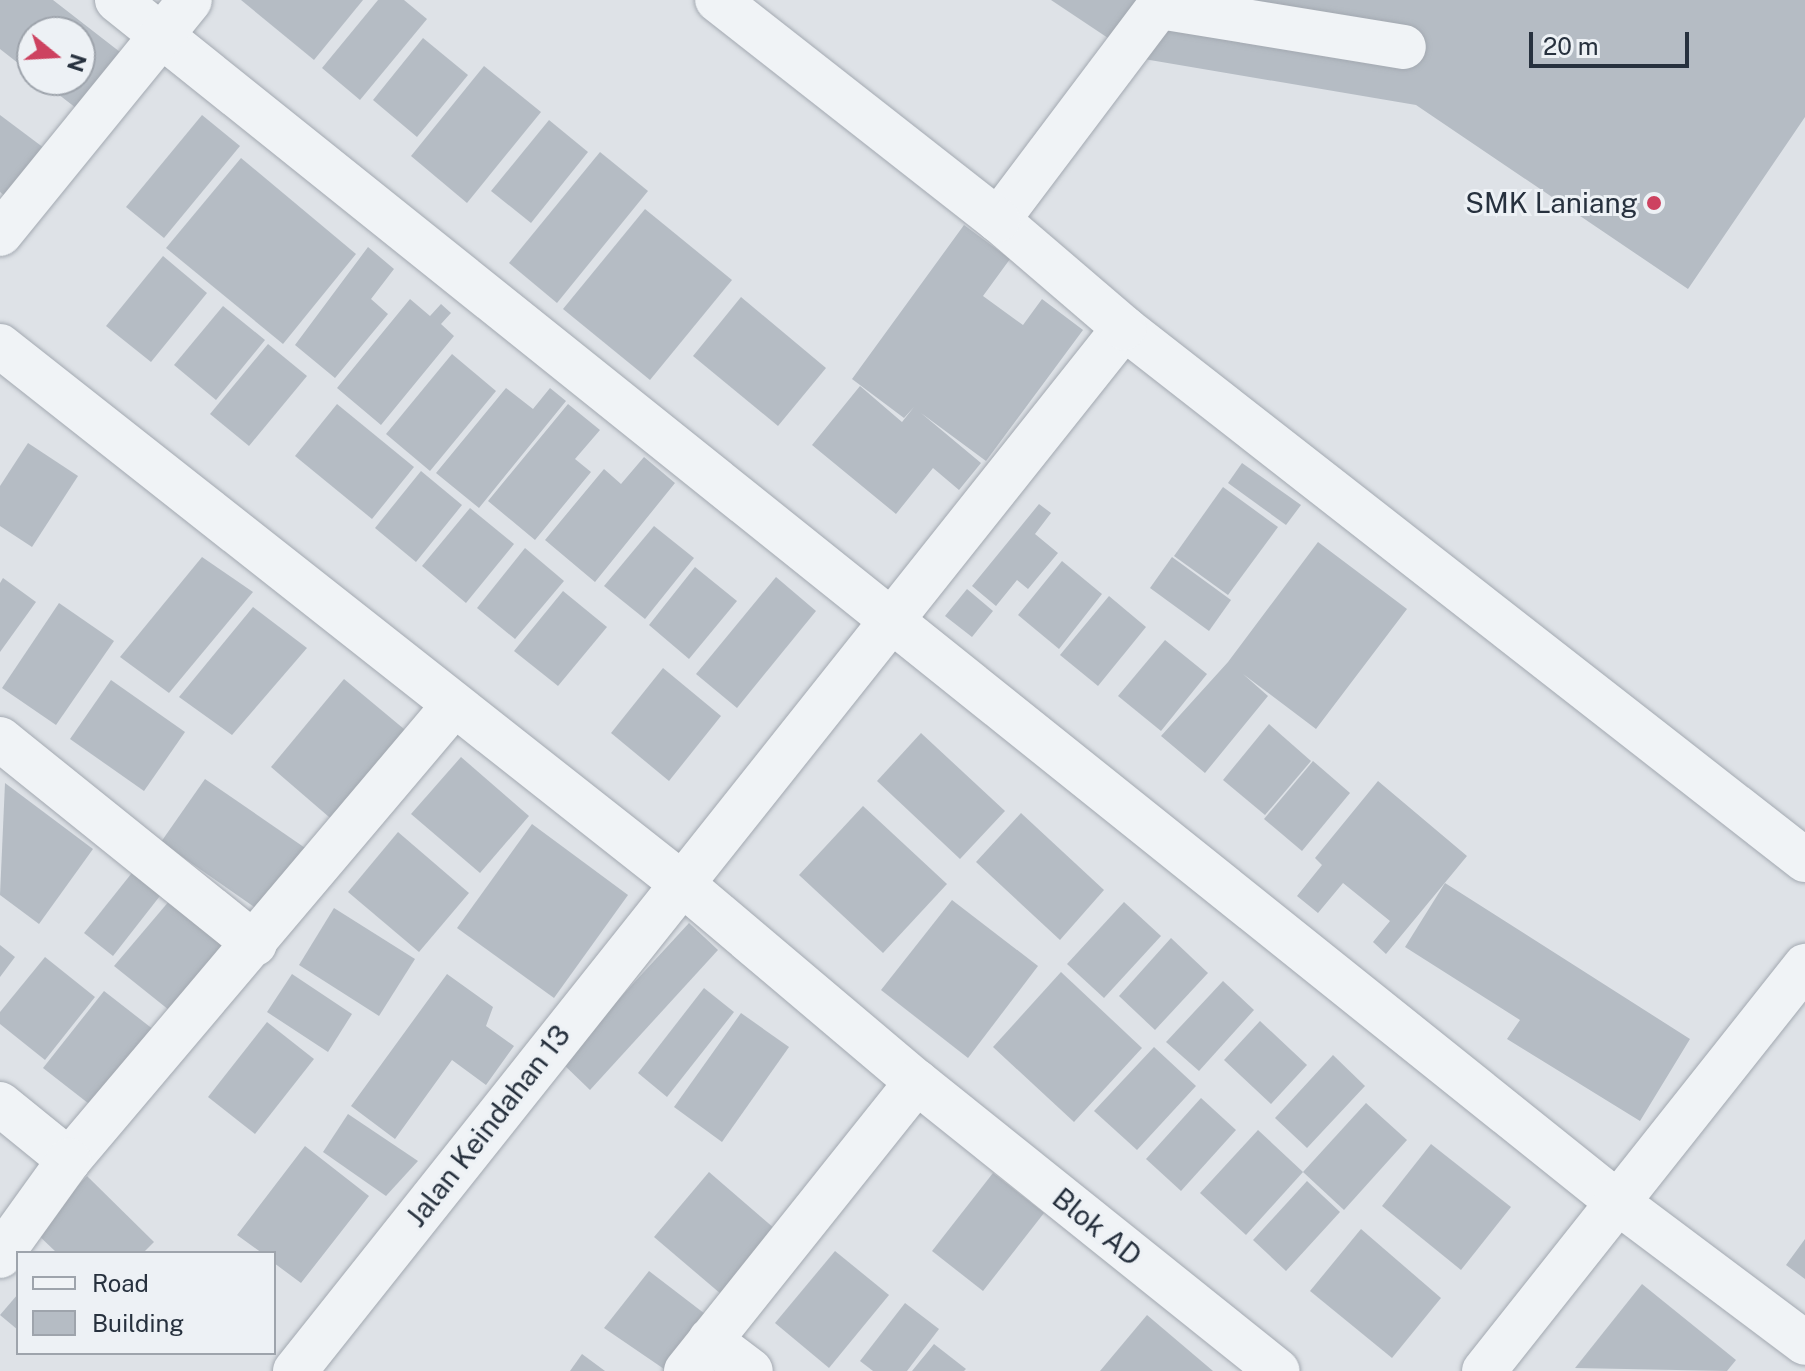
<!DOCTYPE html>
<html>
<head>
<meta charset="utf-8">
<style>
	body { margin:0 }
	#map { position:relative; width:1805px; height:1371px; overflow:hidden; background:#dee2e7; font-family:"Public Sans",sans-serif }
	div>[style] { position:absolute }
	[style*='--x'] { left:calc(var(--x)*1px); top:calc(var(--y)*1px); width:calc(var(--w)*1px); rotate:calc(var(--a)*1deg) }
	.building>* { inset:0; background:#b5bcc4 }
	.roads { filter:drop-shadow(0 0 2px #a3a9b1) drop-shadow(0 0 2px #a3a9b1) }
	.minor>* { height:44px; margin:-22px; padding:0 22px; transform-origin:22px; border-radius:22px; background:#f0f3f6 }
	.dots>* { width:22px; height:22px; translate:-50% -50%; box-sizing:border-box; border:4px solid #edf1f5; border-radius:50% }
	span { translate:-50% -50%; white-space:nowrap; text-align:center; line-height:1.15; -webkit-text-stroke:6px #edf1f5; paint-order:stroke }
	.poi-label { font-size:28px; color:#27313e }
	.right { translate:-100% -50%; text-align:right }
	.street-label { font-size:28px; color:#27313e }
	.legend { position:absolute; left:16px; top:1251px; width:260px; height:104px; box-sizing:border-box; background:#edf1f5; border:2px solid #9ea4ac; margin:0; padding:10px 14px; list-style:none; font-size:24px; color:#27313e }
	.legend li { display:flex; align-items:center; gap:16px; height:40px }
	.legend b { width:40px; border:2px solid #9ea4ac }
	.north { position:absolute; left:16px; top:16px; width:80px; height:80px; box-sizing:border-box; background:#edf1f5; border:2px solid #9ea4ac; border-radius:50%; rotate:108deg; font-size:22px; font-weight:700; line-height:32px; text-align:center; color:#27313e }
	.north::after { content:''; display:block; margin:auto; width:28px; height:36px; background:#cd4260; clip-path:polygon(50% 0,100% 100%,50% 72%,0 100%) }
	.scale { position:absolute; left:1529px; top:32px; width:160px; height:36px; box-sizing:border-box; border:4px solid #27313e; border-top:0; padding-left:10px; font-size:24px; line-height:28px; white-space:nowrap; color:#27313e; -webkit-text-stroke:6px #edf1f5; paint-order:stroke }
</style>
</head>
<body>
<div id="map">
	<div class="building">
		<div style="clip-path:polygon(0 0,53px 0,120px 52px,76px 108px,40px 80px,80px 80px,80px 32px,32px 32px,32px 74px,0 49px)"></div>
		<div style="clip-path:polygon(241px 0,363px 0,314px 60px)"></div>
		<div style="clip-path:polygon(378px 0,404px 0,427px 19px,360px 100px,322px 68px)"></div>
		<div style="clip-path:polygon(1051px 0,1805px 0,1805px 117px,1688px 289px,1416px 105px,1138px 58px)"></div>
		<div style="clip-path:polygon(423px 38px,468px 75px,417px 137px,373px 100px)"></div>
		<div style="clip-path:polygon(484px 66px,541px 112px,467px 203px,411px 156px)"></div>
		<div style="clip-path:polygon(0 115px,44px 148px,6px 197px,0 192px)"></div>
		<div style="clip-path:polygon(202px 115px,240px 146px,164px 238px,126px 207px)"></div>
		<div style="clip-path:polygon(549px 120px,588px 152px,531px 223px,491px 191px)"></div>
		<div style="clip-path:polygon(600px 152px,648px 191px,557px 303px,509px 263px)"></div>
		<div style="clip-path:polygon(241px 158px,356px 254px,283px 344px,166px 248px)"></div>
		<div style="clip-path:polygon(645px 209px,732px 280px,650px 380px,563px 309px)"></div>
		<div style="clip-path:polygon(964px 225px,1010px 259px,983px 296px,1023px 325px,1042px 299px,1083px 330px,986px 461px,921px 413px,981px 463px,959px 490px,933px 468px,896px 514px,812px 445px,860px 386px,902px 422px,914px 407px,904px 418px,852px 379px)"></div>
		<div style="clip-path:polygon(368px 247px,394px 269px,371px 299px,388px 314px,335px 378px,295px 345px)"></div>
		<div style="clip-path:polygon(163px 256px,207px 293px,151px 362px,106px 326px)"></div>
		<div style="clip-path:polygon(741px 297px,826px 368px,778px 426px,693px 356px)"></div>
		<div style="clip-path:polygon(410px 299px,430px 316px,441px 304px,451px 313px,441px 324px,454px 336px,381px 425px,337px 388px)"></div>
		<div style="clip-path:polygon(223px 306px,265px 340px,216px 400px,174px 365px)"></div>
		<div style="clip-path:polygon(268px 344px,307px 376px,249px 446px,210px 414px)"></div>
		<div style="clip-path:polygon(452px 354px,496px 391px,430px 471px,386px 434px)"></div>
		<div style="clip-path:polygon(506px 388px,533px 409px,550px 388px,566px 401px,479px 508px,436px 473px)"></div>
		<div style="clip-path:polygon(337px 404px,414px 467px,372px 519px,295px 456px)"></div>
		<div style="clip-path:polygon(568px 404px,600px 430px,575px 459px,591px 472px,535px 540px,488px 501px)"></div>
		<div style="clip-path:polygon(28px 443px,78px 476px,32px 547px,0 526px,0 486px)"></div>
		<div style="clip-path:polygon(644px 457px,675px 483px,595px 582px,545px 540px,604px 469px,621px 484px)"></div>
		<div style="clip-path:polygon(1242px 463px,1301px 505px,1286px 525px,1228px 483px)"></div>
		<div style="clip-path:polygon(421px 471px,462px 505px,416px 562px,375px 528px)"></div>
		<div style="clip-path:polygon(1223px 487px,1278px 527px,1228px 595px,1174px 556px)"></div>
		<div style="clip-path:polygon(1039px 504px,1051px 513px,1035px 534px,1058px 553px,1028px 589px,1017px 580px,996px 606px,972px 586px)"></div>
		<div style="clip-path:polygon(470px 508px,514px 544px,466px 603px,422px 566px)"></div>
		<div style="clip-path:polygon(654px 526px,694px 558px,645px 619px,604px 586px)"></div>
		<div style="clip-path:polygon(1318px 542px,1407px 609px,1316px 729px,1243px 674px,1268px 696px,1205px 773px,1161px 736px,1228px 662px)"></div>
		<div style="clip-path:polygon(525px 548px,564px 581px,515px 639px,477px 608px)"></div>
		<div style="clip-path:polygon(202px 557px,253px 592px,169px 693px,120px 657px)"></div>
		<div style="clip-path:polygon(1172px 557px,1231px 600px,1209px 631px,1150px 588px)"></div>
		<div style="clip-path:polygon(1062px 561px,1102px 594px,1059px 649px,1018px 615px)"></div>
		<div style="clip-path:polygon(695px 567px,737px 601px,689px 659px,649px 625px)"></div>
		<div style="clip-path:polygon(776px 577px,816px 611px,737px 708px,696px 674px)"></div>
		<div style="clip-path:polygon(3px 578px,36px 602px,0 652px,0 583px)"></div>
		<div style="clip-path:polygon(967px 589px,993px 611px,972px 637px,945px 616px)"></div>
		<div style="clip-path:polygon(563px 591px,607px 627px,558px 686px,514px 651px)"></div>
		<div style="clip-path:polygon(1109px 596px,1146px 627px,1098px 686px,1060px 655px)"></div>
		<div style="clip-path:polygon(59px 603px,114px 641px,56px 725px,2px 688px)"></div>
		<div style="clip-path:polygon(253px 607px,307px 648px,232px 735px,179px 697px)"></div>
		<div style="clip-path:polygon(1165px 640px,1207px 674px,1161px 731px,1118px 696px)"></div>
		<div style="clip-path:polygon(663px 668px,721px 716px,669px 781px,611px 733px)"></div>
		<div style="clip-path:polygon(344px 679px,410px 734px,336px 823px,271px 767px)"></div>
		<div style="clip-path:polygon(111px 680px,185px 732px,144px 791px,70px 739px)"></div>
		<div style="clip-path:polygon(1269px 724px,1311px 761px,1265px 815px,1223px 780px)"></div>
		<div style="clip-path:polygon(921px 733px,1005px 811px,960px 859px,877px 781px)"></div>
		<div style="clip-path:polygon(461px 757px,529px 816px,480px 873px,411px 814px)"></div>
		<div style="clip-path:polygon(1313px 761px,1350px 793px,1302px 851px,1264px 819px)"></div>
		<div style="clip-path:polygon(205px 779px,311px 852px,267px 916px,161px 842px)"></div>
		<div style="clip-path:polygon(1378px 781px,1467px 856px,1386px 954px,1373px 942px,1390px 921px,1343px 883px,1318px 913px,1297px 896px,1322px 865px,1315px 858px)"></div>
		<div style="clip-path:polygon(5px 783px,93px 849px,39px 924px,0 895px)"></div>
		<div style="clip-path:polygon(863px 806px,947px 884px,883px 953px,799px 875px)"></div>
		<div style="clip-path:polygon(1021px 813px,1104px 890px,1060px 940px,976px 862px)"></div>
		<div style="clip-path:polygon(532px 824px,628px 895px,554px 998px,457px 928px)"></div>
		<div style="clip-path:polygon(398px 832px,469px 893px,419px 952px,348px 892px)"></div>
		<div style="clip-path:polygon(135px 869px,163px 892px,113px 956px,84px 933px)"></div>
		<div style="clip-path:polygon(1445px 883px,1690px 1039px,1640px 1121px,1507px 1039px,1520px 1020px,1405px 947px)"></div>
		<div style="clip-path:polygon(170px 900px,228px 947px,174px 1014px,114px 966px)"></div>
		<div style="clip-path:polygon(952px 900px,1038px 966px,968px 1058px,881px 990px)"></div>
		<div style="clip-path:polygon(1124px 902px,1161px 936px,1104px 998px,1067px 964px)"></div>
		<div style="clip-path:polygon(334px 908px,415px 959px,379px 1016px,299px 965px)"></div>
		<div style="clip-path:polygon(689px 923px,718px 950px,590px 1090px,561px 1062px)"></div>
		<div style="clip-path:polygon(1171px 938px,1208px 973px,1155px 1030px,1119px 996px)"></div>
		<div style="clip-path:polygon(0 945px,15px 957px,0 977px)"></div>
		<div style="clip-path:polygon(45px 957px,95px 997px,45px 1060px,0 1024px,0 1012px)"></div>
		<div style="clip-path:polygon(1061px 972px,1142px 1048px,1074px 1122px,993px 1047px)"></div>
		<div style="clip-path:polygon(292px 974px,352px 1014px,328px 1052px,267px 1012px)"></div>
		<div style="clip-path:polygon(447px 974px,493px 1007px,486px 1026px,514px 1046px,486px 1085px,452px 1060px,395px 1139px,351px 1106px)"></div>
		<div style="clip-path:polygon(1223px 981px,1254px 1010px,1199px 1071px,1166px 1042px)"></div>
		<div style="clip-path:polygon(704px 988px,734px 1012px,667px 1097px,638px 1073px)"></div>
		<div style="clip-path:polygon(104px 991px,163px 1037px,102px 1114px,43px 1068px)"></div>
		<div style="clip-path:polygon(741px 1013px,789px 1047px,722px 1142px,674px 1107px)"></div>
		<div style="clip-path:polygon(1260px 1021px,1307px 1065px,1271px 1104px,1224px 1060px)"></div>
		<div style="clip-path:polygon(267px 1022px,314px 1059px,255px 1134px,208px 1097px)"></div>
		<div style="clip-path:polygon(1154px 1047px,1196px 1086px,1137px 1150px,1094px 1111px)"></div>
		<div style="clip-path:polygon(1333px 1055px,1365px 1086px,1307px 1148px,1275px 1118px)"></div>
		<div style="clip-path:polygon(1201px 1098px,1236px 1130px,1181px 1191px,1146px 1159px)"></div>
		<div style="clip-path:polygon(1366px 1103px,1407px 1140px,1344px 1210px,1303px 1172px)"></div>
		<div style="clip-path:polygon(348px 1114px,418px 1161px,386px 1196px,323px 1152px)"></div>
		<div style="clip-path:polygon(1258px 1130px,1303px 1172px,1246px 1235px,1200px 1193px)"></div>
		<div style="clip-path:polygon(1431px 1144px,1511px 1207px,1461px 1270px,1382px 1206px)"></div>
		<div style="clip-path:polygon(305px 1146px,369px 1196px,301px 1283px,274px 1263px,274px 1253px,262px 1253px,237px 1235px)"></div>
		<div style="clip-path:polygon(709px 1172px,775px 1229px,721px 1294px,654px 1237px)"></div>
		<div style="clip-path:polygon(993px 1173px,1044px 1213px,983px 1291px,932px 1251px)"></div>
		<div style="clip-path:polygon(87px 1176px,154px 1242px,143px 1253px,57px 1253px,34px 1231px)"></div>
		<div style="clip-path:polygon(1307px 1181px,1340px 1212px,1286px 1271px,1253px 1240px)"></div>
		<div style="clip-path:polygon(1361px 1229px,1441px 1298px,1392px 1358px,1310px 1291px)"></div>
		<div style="clip-path:polygon(1805px 1239px,1805px 1279px,1786px 1265px)"></div>
		<div style="clip-path:polygon(835px 1251px,889px 1295px,829px 1368px,775px 1323px)"></div>
		<div style="clip-path:polygon(649px 1271px,709px 1317px,667px 1371px,604px 1328px)"></div>
		<div style="clip-path:polygon(1642px 1284px,1736px 1360px,1727px 1371px,1575px 1368px)"></div>
		<div style="clip-path:polygon(18px 1294px,18px 1330px,0 1315px)"></div>
		<div style="clip-path:polygon(905px 1303px,939px 1329px,907px 1371px,873px 1371px,860px 1361px)"></div>
		<div style="clip-path:polygon(1147px 1315px,1213px 1371px,1100px 1371px)"></div>
		<div style="clip-path:polygon(934px 1344px,966px 1369px,964px 1371px,912px 1371px)"></div>
		<div style="clip-path:polygon(582px 1354px,605px 1371px,570px 1371px)"></div>
	</div>
	<div class="roads">
		<div class="minor">
			<div style="--x:117;--y:0;--w:1921;--a:38.7"></div>
			<div style="--x:1616;--y:1201;--w:236;--a:36.9"></div>
			<div style="--x:1160;--y:7;--w:247;--a:9.3"></div>
			<div style="--x:998;--y:220;--w:276;--a:-53"></div>
			<div style="--x:0;--y:234;--w:301;--a:-50.9"></div>
			<div style="--x:1124;--y:328;--w:864;--a:38"></div>
			<div style="--x:0;--y:346;--w:866;--a:38.25"></div>
			<div style="--x:680;--y:882;--w:310;--a:40.2"></div>
			<div style="--x:917;--y:1082;--w:462;--a:38.7"></div>
			<div style="--x:0;--y:739;--w:327;--a:38.8"></div>
			<div style="--x:0;--y:1104;--w:89;--a:39.1"></div>
			<div style="--x:69;--y:1160;--w:596;--a:-49.76"></div>
			<div style="--x:0;--y:1256;--w:118;--a:-54.3"></div>
			<div style="--x:710;--y:1340;--w:51;--a:37.1"></div>
			<div style="--x:295;--y:1371;--w:1332;--a:-51.52"></div>
			<div style="--x:1124;--y:328;--w:166;--a:-139.4"></div>
			<div style="--x:998;--y:220;--w:357;--a:-141.9"></div>
			<div style="--x:686;--y:1371;--w:370;--a:-51.4"></div>
			<div style="--x:1484;--y:1371;--w:517;--a:-51.6"></div>
		</div>
	</div>
	<div class="dots">
		<div style="left:1654px;top:203px;background:#cd4260"></div>
	</div>
	<div class="poi-label">
		<span class="right" style="left:1638px;top:203px">SMK Laniang</span>
	</div>
	<div class="street-label">
		<span style="left:488px;top:1126px;rotate:-52deg">Jalan Keindahan 13</span>
		<span style="left:1097px;top:1227px;rotate:39deg">Blok AD</span>
	</div>
	<ul class="legend">
	<li><b style="height:10px;background:#f0f3f6"></b>Road</li>
	<li><b style="height:22px;background:#b5bcc4"></b>Building</li>
	</ul>
	<div class="north">N</div>
	<div class="scale">20 m</div>
</div>
</body>
</html>
